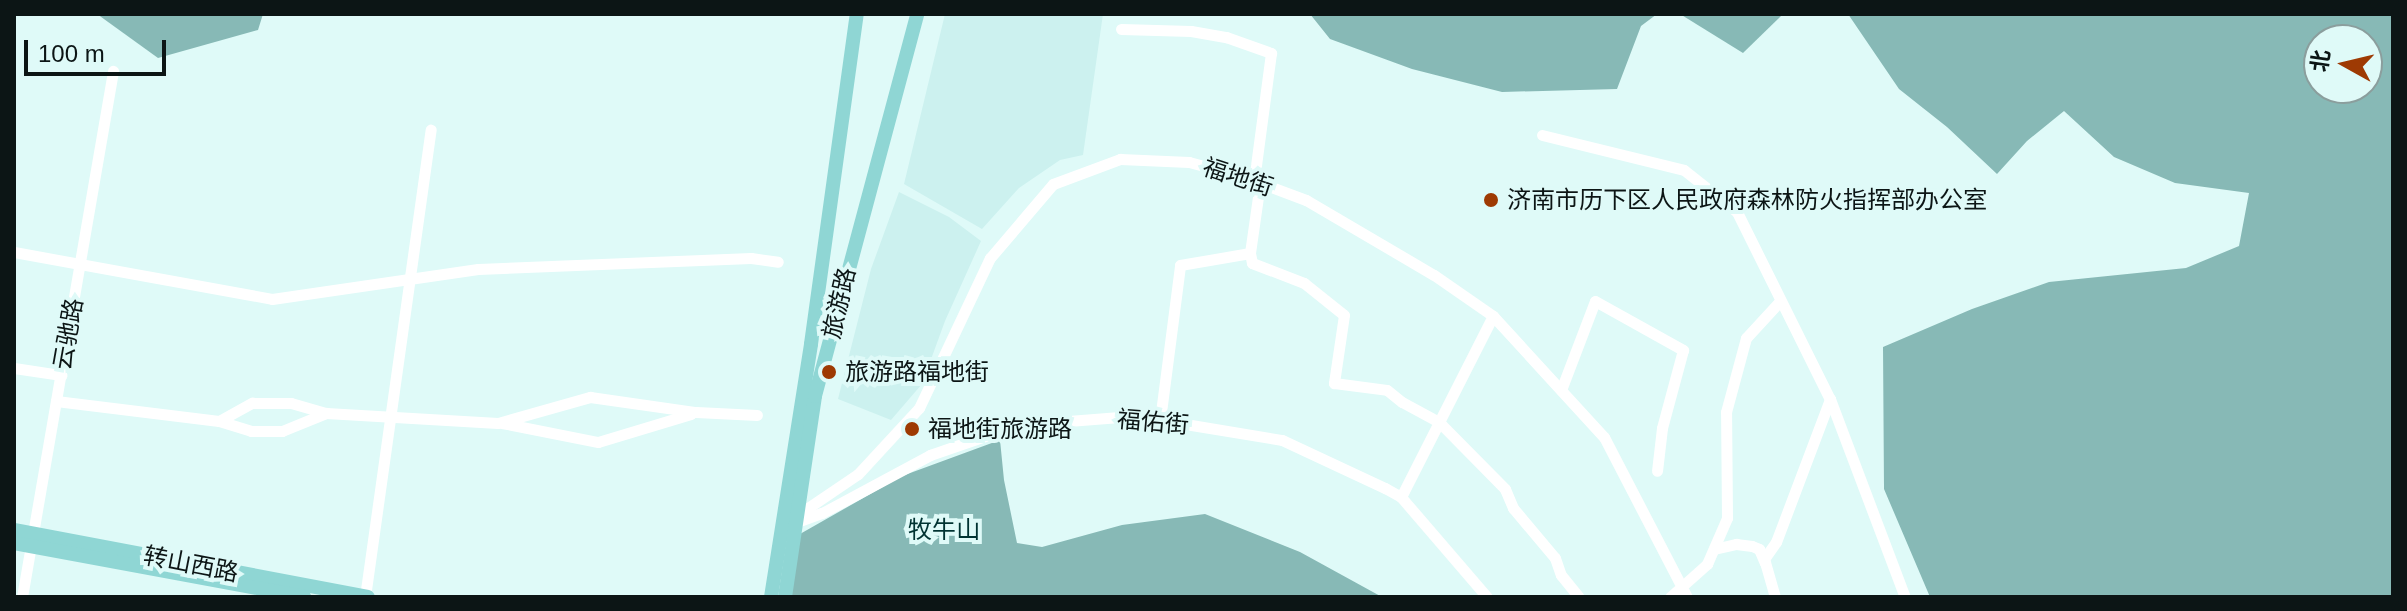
<!DOCTYPE html>
<html>
<head>
<meta charset="utf-8">
<style>
	body { margin:0 }
	#map { position:relative; width:2407px; height:611px; overflow:hidden; background:#dffaf8; font-family:Helvetica,"Noto Sans SC",sans-serif }
	div>[style] { position:absolute }
	[style*='--x'] { left:calc(var(--x)*1px); top:calc(var(--y)*1px); width:calc(var(--w)*1px); rotate:calc(var(--a)*1deg) }
	.built>* { inset:0; background:#ccf1ef }
	.forest>* { inset:0; background:#87b9b6 }
	.minor>* { height:11px; margin:-5.5px; padding:0 5.5px; transform-origin:5.5px; border-radius:5.5px; background:#fff }
	.major>* { height:14px; margin:-7px; padding:0 7px; transform-origin:7px; border-radius:7px; background:#8fd6d4 }
	.dots>* { width:22px; height:22px; translate:-50% -50%; box-sizing:border-box; border:4px solid #dffaf8; border-radius:50% }
	span { translate:-50% -50%; white-space:nowrap; text-align:center; line-height:1.15; -webkit-text-stroke:8px #dffaf8; paint-order:stroke }
	.street-label { font-size:24px; color:#0c1515 }
	.poi-label { font-size:24px; color:#0c1515 }
	.left { translate:0 -50%; text-align:left }
	.park-label { font-size:24px; color:#003332 }
	.frame { position:absolute; inset:0; border:16px solid #0c1515; pointer-events:none }
	.north { position:absolute; left:2303px; top:24px; width:80px; height:80px; box-sizing:border-box; background:#dffaf8; border:2px solid #8b9e9d; border-radius:50%; rotate:278deg; font-size:22px; font-weight:700; line-height:32px; text-align:center; color:#0c1515 }
	.north::after { content:''; display:block; margin:auto; width:28px; height:36px; background:#9e3a03; clip-path:polygon(50% 0,100% 100%,50% 72%,0 100%) }
	.scale { position:absolute; left:24px; top:40px; width:142px; height:36px; box-sizing:border-box; border:4px solid #0c1515; border-top:0; padding-left:10px; font-size:24px; line-height:28px; white-space:nowrap; color:#0c1515; -webkit-text-stroke:6px #dffaf8; paint-order:stroke }
</style>
</head>
<body>
<div id="map">
	<div class="built">
		<div style="clip-path:polygon(945px 14px,1103px 14px,1083px 155px,1060px 160px,1019px 188px,982px 229px,904px 184px)"></div>
		<div style="clip-path:polygon(899px 192px,949px 217px,981px 241px,945px 321px,922px 384px,891px 420px,838px 399px,871px 269px)"></div>
	</div>
	<div class="forest">
		<div style="clip-path:polygon(97px 14px,263px 14px,258px 30px,158px 58px)"></div>
		<div style="clip-path:polygon(1310px 14px,1657px 14px,1641px 26px,1617px 89px,1502px 92px,1412px 69px,1330px 39px)"></div>
		<div style="clip-path:polygon(1680px 14px,1783px 14px,1743px 53px)"></div>
		<div style="clip-path:polygon(evenodd,1848px 14px,2393px 14px,2393px 597px,1930px 597px,1884px 489px,1883px 347px,1972px 309px,2049px 282px,2186px 268px,2239px 246px,2249px 193px,2175px 183px,2114px 157px,2064px 111px,2027px 141px,1997px 174px,1947px 127px,1899px 89px,1848px 14px,2367px 40px,2367px 88px,2319px 88px,2319px 40px,2367px 40px)"></div>
		<div style="clip-path:polygon(1000px 440px,1004px 480px,1017px 543px,1042px 547px,1122px 525px,1205px 514px,1300px 552px,1382px 597px,789px 597px,800px 534px,902px 476px)"></div>
	</div>
	<div class="minor">
		<div style="--x:1121;--y:29;--w:70;--a:1.6"></div>
		<div style="--x:1191;--y:31;--w:36;--a:10"></div>
		<div style="--x:1226;--y:37;--w:48;--a:19.6"></div>
		<div style="--x:1271;--y:53;--w:128;--a:97.6"></div>
		<div style="--x:1542;--y:135;--w:146;--a:13.8"></div>
		<div style="--x:1684;--y:170;--w:68;--a:38.4"></div>
		<div style="--x:1737;--y:212;--w:209;--a:63.6"></div>
		<div style="--x:1830;--y:399;--w:212;--a:69.3"></div>
		<div style="--x:14;--y:252;--w:262;--a:10.3"></div>
		<div style="--x:272;--y:299;--w:208;--a:-8.3"></div>
		<div style="--x:478;--y:269;--w:273;--a:-2.3"></div>
		<div style="--x:751;--y:258;--w:27;--a:8"></div>
		<div style="--x:1250;--y:253;--w:10;--a:79"></div>
		<div style="--x:1252;--y:263;--w:56;--a:21"></div>
		<div style="--x:1304;--y:283;--w:51;--a:38.7"></div>
		<div style="--x:1344;--y:315;--w:69;--a:98.4"></div>
		<div style="--x:1334;--y:383;--w:53;--a:7.5"></div>
		<div style="--x:1387;--y:390;--w:19;--a:39"></div>
		<div style="--x:1402;--y:402;--w:42;--a:28.4"></div>
		<div style="--x:1439;--y:422;--w:94;--a:45.4"></div>
		<div style="--x:1505;--y:489;--w:21;--a:67"></div>
		<div style="--x:1513;--y:508;--w:65;--a:50"></div>
		<div style="--x:1555;--y:558;--w:18;--a:71"></div>
		<div style="--x:1561;--y:575;--w:28;--a:51"></div>
		<div style="--x:14;--y:368;--w:48;--a:8.5"></div>
		<div style="--x:1561;--y:390;--w:95;--a:-69.1"></div>
		<div style="--x:1595;--y:301;--w:101;--a:29.1"></div>
		<div style="--x:1683;--y:350;--w:81;--a:105.1"></div>
		<div style="--x:1662;--y:428;--w:43;--a:96.6"></div>
		<div style="--x:56;--y:401;--w:164;--a:7"></div>
		<div style="--x:219;--y:421;--w:34;--a:17"></div>
		<div style="--x:251;--y:431;--w:31;--a:0"></div>
		<div style="--x:282;--y:431;--w:48;--a:-22.2"></div>
		<div style="--x:326;--y:413;--w:172;--a:3.3"></div>
		<div style="--x:498;--y:423;--w:96;--a:-15.8"></div>
		<div style="--x:590;--y:397;--w:107;--a:8.1"></div>
		<div style="--x:696;--y:412;--w:61;--a:2.8"></div>
		<div style="--x:1160;--y:420;--w:156;--a:-82.6"></div>
		<div style="--x:1180;--y:265;--w:71;--a:-9.7"></div>
		<div style="--x:1250;--y:253;--w:71;--a:-81.9"></div>
		<div style="--x:219;--y:421;--w:38;--a:-29"></div>
		<div style="--x:252;--y:403;--w:39;--a:0"></div>
		<div style="--x:291;--y:403;--w:36;--a:16"></div>
		<div style="--x:502;--y:423;--w:98;--a:11.2"></div>
		<div style="--x:598;--y:442;--w:97;--a:-16.8"></div>
		<div style="--x:1401;--y:497;--w:203;--a:-63.1"></div>
		<div style="--x:793;--y:518;--w:78;--a:-34.1"></div>
		<div style="--x:858;--y:474;--w:90;--a:-47.3"></div>
		<div style="--x:919;--y:408;--w:166;--a:-64.7"></div>
		<div style="--x:990;--y:258;--w:97;--a:-49.6"></div>
		<div style="--x:1053;--y:184;--w:72;--a:-20.5"></div>
		<div style="--x:1120;--y:159;--w:69;--a:2.5"></div>
		<div style="--x:1189;--y:162;--w:57;--a:15.3"></div>
		<div style="--x:1244;--y:177;--w:66;--a:20.4"></div>
		<div style="--x:1306;--y:200;--w:148;--a:30.4"></div>
		<div style="--x:1434;--y:275;--w:72;--a:34.8"></div>
		<div style="--x:1493;--y:316;--w:164;--a:47.5"></div>
		<div style="--x:1604;--y:437;--w:180;--a:62.6"></div>
		<div style="--x:791;--y:524;--w:33;--a:-20"></div>
		<div style="--x:822;--y:513;--w:123;--a:-28.2"></div>
		<div style="--x:930;--y:455;--w:92;--a:-19"></div>
		<div style="--x:1017;--y:425;--w:103;--a:-4.4"></div>
		<div style="--x:1120;--y:417;--w:47;--a:4.9"></div>
		<div style="--x:1167;--y:421;--w:117;--a:9.4"></div>
		<div style="--x:1282;--y:440;--w:114;--a:25"></div>
		<div style="--x:1385;--y:488;--w:18;--a:29"></div>
		<div style="--x:1401;--y:497;--w:132;--a:49.3"></div>
		<div style="--x:1714;--y:549;--w:23;--a:-13"></div>
		<div style="--x:1736;--y:544;--w:16;--a:7"></div>
		<div style="--x:1752;--y:546;--w:8;--a:23"></div>
		<div style="--x:1759;--y:549;--w:15;--a:67"></div>
		<div style="--x:22;--y:597;--w:534;--a:-80.18"></div>
		<div style="--x:365;--y:597;--w:472;--a:-82"></div>
		<div style="--x:1670;--y:597;--w:50;--a:-41.7"></div>
		<div style="--x:1707;--y:564;--w:50;--a:-66.5"></div>
		<div style="--x:1727;--y:518;--w:106;--a:-90.5"></div>
		<div style="--x:1726;--y:412;--w:77;--a:-74.9"></div>
		<div style="--x:1746;--y:338;--w:50;--a:-47.4"></div>
		<div style="--x:1775;--y:597;--w:40;--a:-106"></div>
		<div style="--x:1764;--y:559;--w:21;--a:-55"></div>
		<div style="--x:1776;--y:542;--w:153;--a:-69.3"></div>
	</div>
	<div class="major">
		<div style="--x:14;--y:530;--w:360;--a:10.7"></div>
		<div style="--x:14;--y:543;--w:295;--a:10.5"></div>
		<div style="--x:771;--y:597;--w:256;--a:-81"></div>
		<div style="--x:811;--y:344;--w:333;--a:-82.1"></div>
		<div style="--x:785;--y:597;--w:203;--a:-81.5"></div>
		<div style="--x:815;--y:396;--w:395;--a:-75"></div>
	</div>
	<div class="dots">
		<div style="left:1491px;top:200px;background:#9e3a03"></div>
		<div style="left:829px;top:372px;background:#9e3a03"></div>
		<div style="left:912px;top:429px;background:#9e3a03"></div>
	</div>
	<div class="street-label">
		<span style="left:1238px;top:177px;rotate:18deg">福地街</span>
		<span style="left:839px;top:303px;rotate:-77deg">旅游路</span>
		<span style="left:68px;top:334px;rotate:-80deg">云驰路</span>
		<span style="left:1153px;top:422px;rotate:5deg">福佑街</span>
		<span style="left:191px;top:564px;rotate:11deg">转山西路</span>
	</div>
	<div class="poi-label">
		<span class="left" style="left:1507px;top:200px">济南市历下区人民政府森林防火指挥部办公室</span>
		<span class="left" style="left:845px;top:372px">旅游路福地街</span>
		<span class="left" style="left:928px;top:429px">福地街旅游路</span>
	</div>
	<div class="park-label">
		<span style="left:944px;top:530px">牧牛山</span>
	</div>
	<div class="frame"></div>
	<div class="north">北</div>
	<div class="scale">100 m</div>
</div>
</body>
</html>
